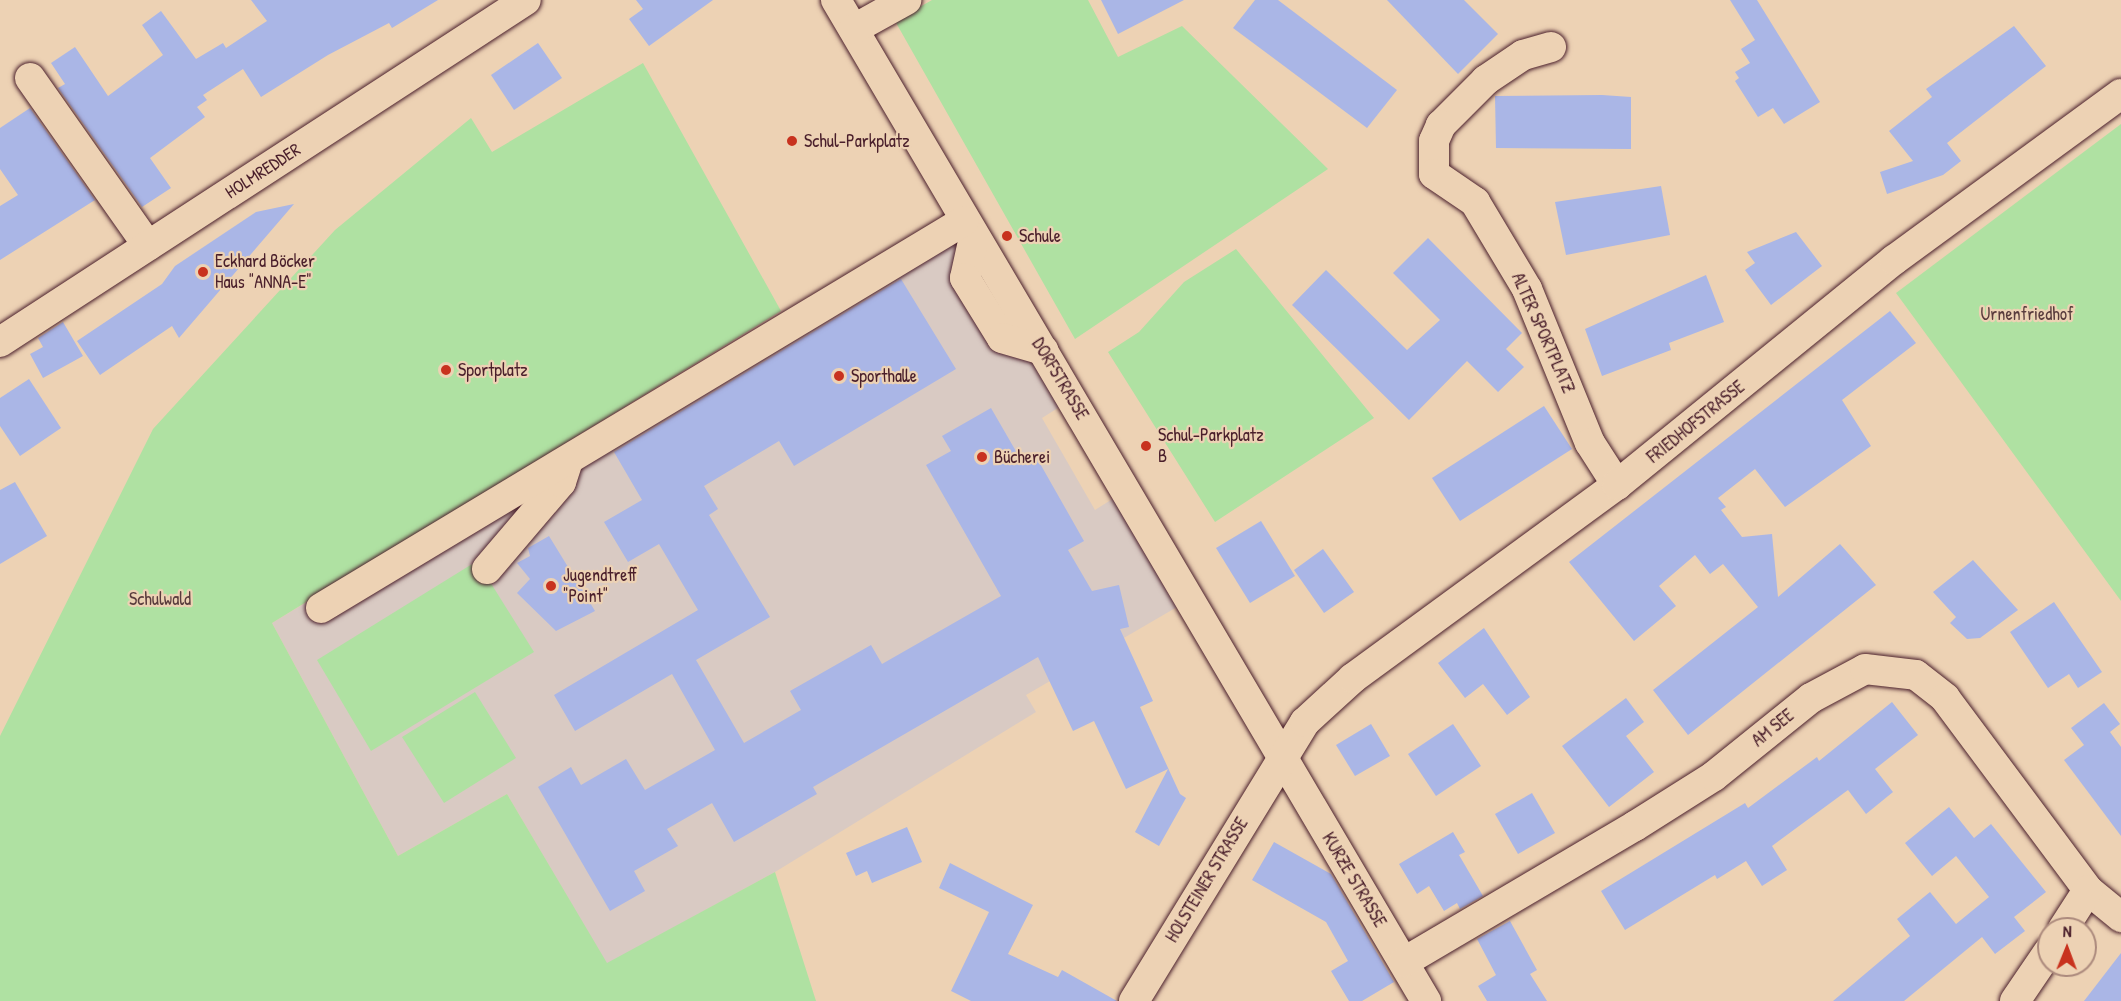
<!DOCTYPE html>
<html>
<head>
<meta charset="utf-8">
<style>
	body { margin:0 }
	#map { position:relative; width:2121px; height:1001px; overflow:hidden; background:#edd2b4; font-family:"Patrick Hand",sans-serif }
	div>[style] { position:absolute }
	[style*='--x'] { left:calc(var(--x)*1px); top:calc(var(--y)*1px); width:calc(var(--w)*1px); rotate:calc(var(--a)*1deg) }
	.built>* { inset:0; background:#d9cac3 }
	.green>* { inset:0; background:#afe1a2 }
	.building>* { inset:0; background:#aab6e6 }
	.roads { filter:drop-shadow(0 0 2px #4a1f2b) drop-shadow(0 0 2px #4a1f2b) }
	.minor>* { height:30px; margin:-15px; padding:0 15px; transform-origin:15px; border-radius:15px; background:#edd2b4 }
	.dots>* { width:16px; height:16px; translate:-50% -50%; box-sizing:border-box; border:3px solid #edd2b4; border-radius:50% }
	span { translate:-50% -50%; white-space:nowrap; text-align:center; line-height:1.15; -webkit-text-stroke:4.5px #edd2b4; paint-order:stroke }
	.poi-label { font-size:18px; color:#4a1f2b }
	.left { translate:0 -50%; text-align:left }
	.street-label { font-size:18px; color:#4a1f2b }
	.park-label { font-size:18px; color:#593c3d }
	.north { position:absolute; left:2037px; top:917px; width:60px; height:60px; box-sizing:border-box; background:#edd2b4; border:2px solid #ac8a7d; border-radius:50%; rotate:1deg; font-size:16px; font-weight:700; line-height:24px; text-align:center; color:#4a1f2b }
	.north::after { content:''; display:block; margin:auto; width:21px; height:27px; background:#c8321e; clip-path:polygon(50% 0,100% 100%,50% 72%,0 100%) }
</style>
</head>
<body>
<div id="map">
	<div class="built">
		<div style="clip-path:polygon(940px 219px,1061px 406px,1042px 418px,1095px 510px,1114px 498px,1177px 607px,1026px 695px,1036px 712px,775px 872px,607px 964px,507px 794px,398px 856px,272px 623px)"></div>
	</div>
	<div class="green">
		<div style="clip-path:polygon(932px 0,1088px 0,1118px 57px,1182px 26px,1328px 169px,1075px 339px,895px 21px)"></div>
		<div style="clip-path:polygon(643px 63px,781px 311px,272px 623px,398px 856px,507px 794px,607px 963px,775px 872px,816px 1001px,0 1001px,0 736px,153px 429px,335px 230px,471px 118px,492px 152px)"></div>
		<div style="clip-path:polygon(2121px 124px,2121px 601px,1896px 293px)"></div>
		<div style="clip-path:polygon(1236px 249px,1374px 418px,1215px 522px,1108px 352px,1139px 332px,1184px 282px)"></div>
		<div style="clip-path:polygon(477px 561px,534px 652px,371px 751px,317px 660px)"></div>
		<div style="clip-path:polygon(475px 692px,516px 758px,444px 803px,402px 737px)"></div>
	</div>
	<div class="building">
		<div style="clip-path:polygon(251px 0,438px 0,392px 28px,389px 23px,328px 55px,261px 97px,243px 69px,203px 95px,207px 100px,197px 107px,205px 117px,150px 158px,171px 188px,142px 207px,58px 88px,65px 84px,51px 63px,75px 47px,108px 96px,163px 55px,142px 25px,161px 11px,196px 59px,223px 43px,226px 48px,267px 21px)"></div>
		<div style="clip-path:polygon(636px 0,713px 0,649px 46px,629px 19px,643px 9px)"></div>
		<div style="clip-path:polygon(1101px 0,1184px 0,1118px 34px)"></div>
		<div style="clip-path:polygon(1255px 0,1278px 0,1397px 90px,1367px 128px,1233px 28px)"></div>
		<div style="clip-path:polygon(1387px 0,1464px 0,1498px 34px,1458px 74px)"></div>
		<div style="clip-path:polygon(1730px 0,1757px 0,1820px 102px,1784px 124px,1773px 108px,1758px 117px,1735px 81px,1739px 78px,1735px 72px,1750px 63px,1741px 49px,1755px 40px)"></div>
		<div style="clip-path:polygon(2014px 26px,2046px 66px,1947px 143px,1961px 161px,1943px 175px,1887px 194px,1880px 172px,1913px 161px,1889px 131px,1932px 97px,1926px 89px)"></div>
		<div style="clip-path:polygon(538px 43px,562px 78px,514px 110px,491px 75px)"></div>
		<div style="clip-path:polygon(1602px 95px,1631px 97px,1631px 149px,1496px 148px,1495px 96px)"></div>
		<div style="clip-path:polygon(30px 108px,95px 200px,0 260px,0 206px,18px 195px,0 169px,0 128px)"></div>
		<div style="clip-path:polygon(1661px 186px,1670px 235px,1566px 255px,1555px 202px)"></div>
		<div style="clip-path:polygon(294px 204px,179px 338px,172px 326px,100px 375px,77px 341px,162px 284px,175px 266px,256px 212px)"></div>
		<div style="clip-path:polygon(1796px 232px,1822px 266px,1771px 305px,1745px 270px,1755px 263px,1747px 252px)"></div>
		<div style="clip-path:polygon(1428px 238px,1522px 333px,1506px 349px,1524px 367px,1498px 392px,1467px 361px,1409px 420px,1292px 305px,1326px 270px,1407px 350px,1440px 320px,1393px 273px)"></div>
		<div style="clip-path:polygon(1706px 275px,1724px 322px,1669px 343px,1671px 350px,1602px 376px,1585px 329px)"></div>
		<div style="clip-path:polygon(901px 279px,956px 369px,794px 466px,779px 441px,704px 486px,718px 509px,709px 515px,770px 617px,696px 660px,744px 743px,801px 710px,790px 691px,871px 645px,882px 664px,1001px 596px,926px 465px,951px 451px,942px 436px,991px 408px,1021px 460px,1034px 453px,1084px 541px,1068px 550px,1092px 591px,1119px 585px,1129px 627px,1120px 629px,1153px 701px,1140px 707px,1180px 794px,1186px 798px,1159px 846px,1135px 832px,1168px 769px,1126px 789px,1094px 721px,1073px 731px,1038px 657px,813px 787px,817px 794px,734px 842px,712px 803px,667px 829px,678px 846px,634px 871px,645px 891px,610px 911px,538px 787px,571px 767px,581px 785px,626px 759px,645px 790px,715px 750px,672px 674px,575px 731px,554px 695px,698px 610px,659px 544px,628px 562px,604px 522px,642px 500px,614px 452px)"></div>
		<div style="clip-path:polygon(1890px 311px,1916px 343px,1842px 400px,1871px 446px,1785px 507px,1755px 469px,1718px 498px,1726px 507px,1721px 510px,1742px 537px,1772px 534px,1778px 597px,1840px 544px,1876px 585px,1688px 735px,1653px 690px,1758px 607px,1723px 564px,1710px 574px,1695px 555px,1659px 586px,1676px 606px,1634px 641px,1569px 562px)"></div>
		<div style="clip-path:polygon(63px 322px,83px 356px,43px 378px,30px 354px,43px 347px,38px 338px)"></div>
		<div style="clip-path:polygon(29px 379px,61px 428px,20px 456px,0 426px,0 398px)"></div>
		<div style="clip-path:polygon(1544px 406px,1572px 449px,1460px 521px,1432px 478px)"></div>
		<div style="clip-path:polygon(15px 482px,47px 536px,0 564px,0 490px)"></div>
		<div style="clip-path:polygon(1261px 521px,1295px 576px,1250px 603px,1216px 548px)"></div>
		<div style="clip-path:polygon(549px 536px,595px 611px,556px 631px,517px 593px,530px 579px,517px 563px,530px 556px,528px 548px)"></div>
		<div style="clip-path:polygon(1323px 549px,1354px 592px,1324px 613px,1294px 570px)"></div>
		<div style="clip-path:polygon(1973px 560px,2018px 610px,1980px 638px,1967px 639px,1950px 623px,1956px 617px,1933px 592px)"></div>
		<div style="clip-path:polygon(2054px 602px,2102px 672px,2078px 688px,2069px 674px,2048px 688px,2010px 632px)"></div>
		<div style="clip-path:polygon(1484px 628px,1530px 697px,1507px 715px,1483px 684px,1465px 698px,1438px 663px)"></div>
		<div style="clip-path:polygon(1626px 698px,1644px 722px,1626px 736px,1654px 772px,1609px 807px,1562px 746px)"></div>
		<div style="clip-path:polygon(1892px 702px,1918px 735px,1875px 769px,1893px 792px,1866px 814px,1848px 790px,1772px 846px,1787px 870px,1762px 886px,1746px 861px,1717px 879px,1715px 875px,1625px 930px,1601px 891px,1745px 803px,1748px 808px,1817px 757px,1819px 761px)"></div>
		<div style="clip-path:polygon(2104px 703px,2120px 724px,2110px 732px,2121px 747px,2121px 836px,2064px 760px,2084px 745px,2071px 728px)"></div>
		<div style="clip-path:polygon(1371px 724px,1390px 756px,1355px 776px,1336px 745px)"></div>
		<div style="clip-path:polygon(1453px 724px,1481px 766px,1436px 796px,1408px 754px)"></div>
		<div style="clip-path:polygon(1532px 793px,1555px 833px,1518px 854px,1495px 814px)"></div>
		<div style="clip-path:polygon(1949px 807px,1974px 838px,1991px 824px,2046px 892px,2014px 917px,2025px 931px,1995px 954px,1982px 937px,1904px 1001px,1833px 1001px,1910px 936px,1897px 919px,1930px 892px,1956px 924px,1989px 897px,1956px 856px,1932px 876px,1905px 843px)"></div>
		<div style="clip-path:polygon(907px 827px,922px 862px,872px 883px,867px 871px,856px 876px,846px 853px)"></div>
		<div style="clip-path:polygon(1453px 832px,1465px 852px,1459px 855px,1483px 896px,1460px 909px,1457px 903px,1444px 911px,1429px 886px,1417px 894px,1399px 864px)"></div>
		<div style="clip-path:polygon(1274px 842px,1331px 874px,1394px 982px,1362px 1001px,1349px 1001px,1331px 971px,1348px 961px,1326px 922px,1252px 880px)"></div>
		<div style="clip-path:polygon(950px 863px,1033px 905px,1008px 954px,1058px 977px,1062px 970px,1117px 1001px,971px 1001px,951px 991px,989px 912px,939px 888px)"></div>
		<div style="clip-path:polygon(1510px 921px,1537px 970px,1530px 974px,1547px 1001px,1487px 1001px,1478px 986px,1496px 975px,1477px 939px)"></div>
		<div style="clip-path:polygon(2121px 953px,2121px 1001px,2084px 1001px)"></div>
	</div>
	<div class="roads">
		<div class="minor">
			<div style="--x:836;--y:0;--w:1162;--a:59.48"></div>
			<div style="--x:854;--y:29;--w:60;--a:-29.1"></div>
			<div style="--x:1551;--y:47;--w:29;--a:164"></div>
			<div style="--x:1523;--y:55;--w:45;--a:146"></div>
			<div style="--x:1486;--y:80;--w:64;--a:135"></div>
			<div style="--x:1441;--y:125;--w:17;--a:114"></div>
			<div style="--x:1434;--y:141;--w:33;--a:90"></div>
			<div style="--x:1434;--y:174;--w:50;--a:34.3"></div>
			<div style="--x:1475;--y:202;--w:101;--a:59.1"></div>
			<div style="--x:1527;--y:289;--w:166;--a:67.8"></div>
			<div style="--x:1590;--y:443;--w:50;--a:57.3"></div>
			<div style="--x:30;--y:78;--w:205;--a:54.9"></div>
			<div style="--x:974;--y:237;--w:42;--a:102.4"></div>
			<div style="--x:965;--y:278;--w:70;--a:58.3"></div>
			<div style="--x:1002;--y:338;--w:43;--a:16.3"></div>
			<div style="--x:0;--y:342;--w:627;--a:-33.03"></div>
			<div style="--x:487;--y:569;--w:114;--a:-49.6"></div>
			<div style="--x:561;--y:482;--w:23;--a:-72"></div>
			<div style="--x:321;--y:608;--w:750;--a:-31.04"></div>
			<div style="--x:2088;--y:890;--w:43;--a:39.3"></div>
			<div style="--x:1404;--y:962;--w:268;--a:-30.5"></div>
			<div style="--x:1635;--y:826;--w:93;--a:-32.3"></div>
			<div style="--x:1714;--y:776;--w:124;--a:-38.8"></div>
			<div style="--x:1811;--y:698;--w:61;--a:-28.2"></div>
			<div style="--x:1865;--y:669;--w:51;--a:6.7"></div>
			<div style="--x:1916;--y:675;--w:37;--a:38"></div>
			<div style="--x:1945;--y:698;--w:239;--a:53.3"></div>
			<div style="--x:2088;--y:890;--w:46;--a:122.7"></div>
			<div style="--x:1134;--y:1001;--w:327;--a:-58.5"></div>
			<div style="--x:1305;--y:722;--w:65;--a:-42.5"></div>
			<div style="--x:1353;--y:678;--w:327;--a:-36.2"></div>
			<div style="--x:1617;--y:485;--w:357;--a:-39.1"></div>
			<div style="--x:1894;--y:260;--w:281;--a:-36.2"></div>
			<div style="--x:2015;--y:1001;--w:60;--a:-55.8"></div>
		</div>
	</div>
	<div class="dots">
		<div style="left:792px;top:141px;background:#c8321e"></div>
		<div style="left:1007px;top:236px;background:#c8321e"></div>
		<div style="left:203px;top:272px;background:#c8321e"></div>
		<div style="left:446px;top:370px;background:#c8321e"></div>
		<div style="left:839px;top:376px;background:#c8321e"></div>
		<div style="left:1146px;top:446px;background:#c8321e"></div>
		<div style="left:982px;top:457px;background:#c8321e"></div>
		<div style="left:551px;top:586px;background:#c8321e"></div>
	</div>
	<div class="poi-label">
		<span class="left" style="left:804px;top:141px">Schul-Parkplatz</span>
		<span class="left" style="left:1019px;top:236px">Schule</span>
		<span class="left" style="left:215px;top:272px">Eckhard Böcker<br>Haus "ANNA-E"</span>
		<span class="left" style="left:458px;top:370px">Sportplatz</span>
		<span class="left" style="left:851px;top:376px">Sporthalle</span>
		<span class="left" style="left:1158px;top:446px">Schul-Parkplatz<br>B</span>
		<span class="left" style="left:994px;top:457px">Bücherei</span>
		<span class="left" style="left:563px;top:586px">Jugendtreff<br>"Point"</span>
	</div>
	<div class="street-label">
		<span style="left:263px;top:171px;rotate:-33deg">HOLMREDDER</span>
		<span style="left:1543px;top:333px;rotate:66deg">ALTER SPORTPLATZ</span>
		<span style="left:1060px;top:379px;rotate:59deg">DORFSTRASSE</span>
		<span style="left:1696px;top:422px;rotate:-39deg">FRIEDHOFSTRASSE</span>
		<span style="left:1773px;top:728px;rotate:-39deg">AM SEE</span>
		<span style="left:1207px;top:880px;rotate:-59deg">HOLSTEINER STRASSE</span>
		<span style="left:1354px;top:880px;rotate:59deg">KURZE STRASSE</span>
	</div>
	<div class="park-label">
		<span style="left:2027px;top:314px">Urnenfriedhof</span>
		<span style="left:160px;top:599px">Schulwald</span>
	</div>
	<div class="north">N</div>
</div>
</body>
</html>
